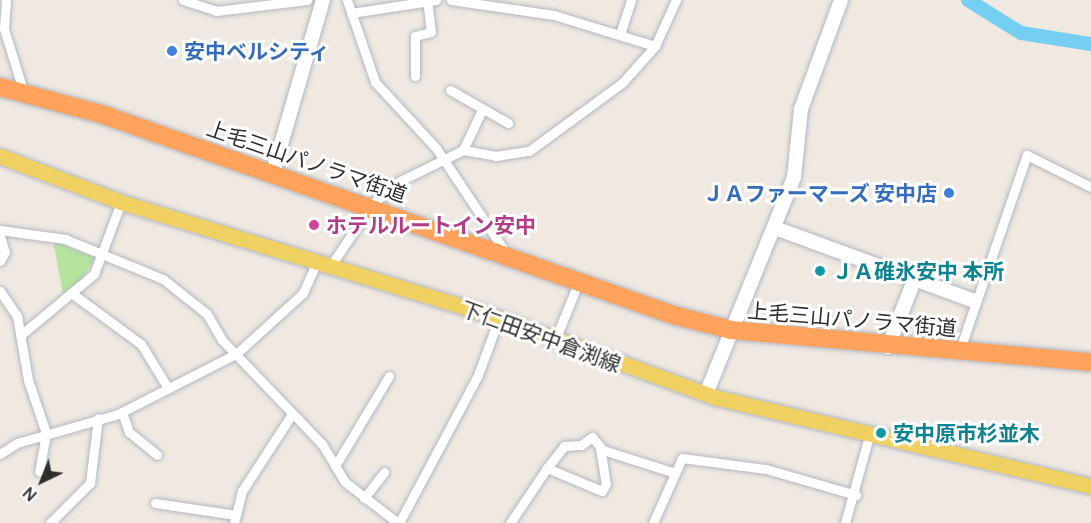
<!DOCTYPE html>
<html>
<head>
<meta charset="utf-8">
<style>
	body { margin:0 }
	#map { position:relative; width:1091px; height:523px; overflow:hidden; background:#efe9e1; font-family:Manrope,"Noto Sans JP",sans-serif }
	div>[style] { position:absolute }
	[style*='--x'] { left:calc(var(--x)*1px); top:calc(var(--y)*1px); width:calc(var(--w)*1px); rotate:calc(var(--a)*1deg) }
	.green>* { inset:0; background:#b6e59e }
	.river>* { height:14px; margin:-7px; padding:0 7px; transform-origin:7px; border-radius:7px; background:#75cff0 }
	.roads { filter:drop-shadow(0 0 2px #b4b7c1) drop-shadow(0 0 2px #b4b7c1) }
	.street>* { height:9px; margin:-4.5px; padding:0 4.5px; transform-origin:4.5px; border-radius:4.5px; background:#fff }
	.secondary>* { height:14px; margin:-7px; padding:0 7px; transform-origin:7px; border-radius:7px; background:#fff }
	.primary>* { height:15px; margin:-7.5px; padding:0 7.5px; transform-origin:7.5px; border-radius:7.5px; background:#f2d163 }
	.highway>* { height:18px; margin:-9px; padding:0 9px; transform-origin:9px; border-radius:9px; background:#ffa35c }
	.dots>* { width:16px; height:16px; translate:-50% -50%; box-sizing:border-box; border:3px solid #fff; border-radius:50% }
	span { translate:-50% -50%; white-space:nowrap; text-align:center; line-height:1.15; -webkit-text-stroke:6px #fff; paint-order:stroke }
	.shop-label { font-size:21px; color:#366cbe; font-weight:700 }
	.left { translate:0 -50%; text-align:left }
	.right { translate:-100% -50%; text-align:right }
	.street-label { font-size:21px; color:#2e2e2e }
	.hotel-label { font-size:21px; color:#b23c85; font-weight:700 }
	.culture-label { font-size:21px; color:#0d838f; font-weight:700 }
	.north { position:absolute; left:12px; top:451px; width:60px; height:60px; -webkit-text-stroke:4px #fff; paint-order:stroke; rotate:223deg; font-size:16px; font-weight:700; line-height:24px; text-align:center; color:#2e2e2e }
	.north::after { content:''; display:block; margin:auto; width:21px; height:27px; background:#2e2e2e; clip-path:polygon(50% 0,100% 100%,50% 72%,0 100%) }
</style>
</head>
<body>
<div id="map">
	<div class="green">
		<div style="clip-path:polygon(53px 240px,95px 258px,82px 279px,63px 294px)"></div>
	</div>
	<div class="river">
		<div style="--x:968;--y:0;--w:62;--a:31.9"></div>
		<div style="--x:1021;--y:33;--w:71;--a:8.9"></div>
	</div>
	<div class="roads">
		<div class="street">
			<div style="--x:6;--y:0;--w:29;--a:94"></div>
			<div style="--x:4;--y:29;--w:64;--a:72.7"></div>
			<div style="--x:183;--y:0;--w:35;--a:18"></div>
			<div style="--x:216;--y:11;--w:92;--a:-6.9"></div>
			<div style="--x:347;--y:0;--w:87;--a:71.1"></div>
			<div style="--x:375;--y:82;--w:90;--a:47.3"></div>
			<div style="--x:436;--y:148;--w:130;--a:56.3"></div>
			<div style="--x:451;--y:0;--w:104;--a:8.3"></div>
			<div style="--x:554;--y:15;--w:106;--a:17.1"></div>
			<div style="--x:351;--y:13;--w:86;--a:-8.7"></div>
			<div style="--x:621;--y:31;--w:33;--a:-72"></div>
			<div style="--x:415;--y:76;--w:40;--a:-90"></div>
			<div style="--x:415;--y:36;--w:16;--a:-14"></div>
			<div style="--x:431;--y:32;--w:31;--a:-97"></div>
			<div style="--x:450;--y:90;--w:67;--a:29.6"></div>
			<div style="--x:463;--y:150;--w:44;--a:-64.6"></div>
			<div style="--x:0;--y:230;--w:66;--a:7.9"></div>
			<div style="--x:65;--y:239;--w:106;--a:22.2"></div>
			<div style="--x:163;--y:279;--w:56;--a:38.5"></div>
			<div style="--x:207;--y:314;--w:30;--a:60"></div>
			<div style="--x:222;--y:340;--w:144;--a:46.1"></div>
			<div style="--x:322;--y:444;--w:44;--a:58.8"></div>
			<div style="--x:345;--y:482;--w:67;--a:37.7"></div>
			<div style="--x:0;--y:236;--w:17;--a:73"></div>
			<div style="--x:5;--y:252;--w:10;--a:119"></div>
			<div style="--x:331;--y:265;--w:71;--a:-55.9"></div>
			<div style="--x:371;--y:206;--w:30;--a:-45"></div>
			<div style="--x:392;--y:185;--w:79;--a:-26.2"></div>
			<div style="--x:463;--y:150;--w:34;--a:10"></div>
			<div style="--x:496;--y:156;--w:33;--a:-9"></div>
			<div style="--x:529;--y:151;--w:115;--a:-36.2"></div>
			<div style="--x:622;--y:83;--w:50;--a:-48.3"></div>
			<div style="--x:655;--y:46;--w:51;--a:-65.5"></div>
			<div style="--x:0;--y:291;--w:30;--a:56"></div>
			<div style="--x:17;--y:316;--w:65;--a:80.2"></div>
			<div style="--x:28;--y:380;--w:56;--a:71.2"></div>
			<div style="--x:46;--y:433;--w:39;--a:100"></div>
			<div style="--x:74;--y:295;--w:83;--a:36.2"></div>
			<div style="--x:141;--y:344;--w:52;--a:58.5"></div>
			<div style="--x:22;--y:334;--w:94;--a:-39.8"></div>
			<div style="--x:94;--y:274;--w:77;--a:-69.4"></div>
			<div style="--x:555;--y:340;--w:64;--a:-67.9"></div>
			<div style="--x:959;--y:352;--w:208;--a:-71"></div>
			<div style="--x:1027;--y:155;--w:72;--a:26.6"></div>
			<div style="--x:122;--y:412;--w:21;--a:71"></div>
			<div style="--x:129;--y:432;--w:36;--a:39"></div>
			<div style="--x:600;--y:447;--w:37;--a:81"></div>
			<div style="--x:606;--y:484;--w:8;--a:120"></div>
			<div style="--x:602;--y:491;--w:60;--a:-157.3"></div>
			<div style="--x:547;--y:468;--w:28;--a:-52"></div>
			<div style="--x:564;--y:446;--w:17;--a:-3"></div>
			<div style="--x:581;--y:445;--w:14;--a:-36"></div>
			<div style="--x:592;--y:437;--w:17;--a:50"></div>
			<div style="--x:603;--y:450;--w:72;--a:17.7"></div>
			<div style="--x:0;--y:454;--w:20;--a:-33"></div>
			<div style="--x:17;--y:443;--w:105;--a:-16"></div>
			<div style="--x:118;--y:414;--w:132;--a:-27"></div>
			<div style="--x:236;--y:354;--w:91;--a:-42.3"></div>
			<div style="--x:303;--y:293;--w:35;--a:-66"></div>
			<div style="--x:335;--y:466;--w:105;--a:-59"></div>
			<div style="--x:364;--y:498;--w:33;--a:-52"></div>
			<div style="--x:155;--y:503;--w:82;--a:8.4"></div>
			<div style="--x:50;--y:523;--w:57;--a:-45"></div>
			<div style="--x:90;--y:483;--w:65;--a:-83"></div>
			<div style="--x:234;--y:523;--w:33;--a:-76"></div>
			<div style="--x:242;--y:491;--w:92;--a:-57"></div>
			<div style="--x:399;--y:523;--w:168;--a:-61.9"></div>
			<div style="--x:478;--y:375;--w:61;--a:-69.8"></div>
			<div style="--x:510;--y:523;--w:66;--a:-56.1"></div>
			<div style="--x:653;--y:523;--w:71;--a:-66"></div>
			<div style="--x:682;--y:458;--w:85;--a:7.5"></div>
			<div style="--x:766;--y:469;--w:94;--a:16.1"></div>
			<div style="--x:845;--y:523;--w:90;--a:-74.6"></div>
		</div>
		<div class="secondary">
			<div style="--x:273;--y:172;--w:179;--a:-73.8"></div>
			<div style="--x:775;--y:228;--w:212;--a:20.1"></div>
			<div style="--x:888;--y:347;--w:74;--a:-68.6"></div>
			<div style="--x:706;--y:394;--w:234;--a:-67.9"></div>
			<div style="--x:794;--y:177;--w:68;--a:-84.1"></div>
			<div style="--x:801;--y:109;--w:116;--a:-69.8"></div>
		</div>
		<div class="primary">
			<div style="--x:0;--y:156;--w:129;--a:20.8"></div>
			<div style="--x:121;--y:202;--w:381;--a:17"></div>
			<div style="--x:485;--y:313;--w:244;--a:20.1"></div>
			<div style="--x:714;--y:397;--w:387;--a:13.3"></div>
		</div>
		<div class="highway">
			<div style="--x:0;--y:87;--w:105;--a:15"></div>
			<div style="--x:101;--y:114;--w:606;--a:19.36"></div>
			<div style="--x:673;--y:315;--w:60;--a:14.5"></div>
			<div style="--x:731;--y:330;--w:361;--a:5.1"></div>
		</div>
	</div>
	<div class="dots">
		<div style="left:172px;top:51px;background:#3f7fe0"></div>
		<div style="left:949px;top:193px;background:#3f7fe0"></div>
		<div style="left:314px;top:225px;background:#d1479c"></div>
		<div style="left:820px;top:271px;background:#0f9aa8"></div>
		<div style="left:881px;top:433px;background:#0f9aa8"></div>
	</div>
	<div class="shop-label">
		<span class="left" style="left:184px;top:51px">安中ベルシティ</span>
		<span class="right" style="left:937px;top:193px">ＪＡファーマーズ 安中店</span>
	</div>
	<div class="street-label">
		<span style="left:307px;top:161px;rotate:19deg">上毛三山パノラマ街道</span>
		<span style="left:852px;top:319px;rotate:5deg">上毛三山パノラマ街道</span>
		<span style="left:541px;top:336px;rotate:20deg">下仁田安中倉渕線</span>
	</div>
	<div class="hotel-label">
		<span class="left" style="left:326px;top:225px">ホテルルートイン安中</span>
	</div>
	<div class="culture-label">
		<span class="left" style="left:832px;top:271px">ＪＡ碓氷安中 本所</span>
		<span class="left" style="left:893px;top:433px">安中原市杉並木</span>
	</div>
	<div class="north">N</div>
</div>
</body>
</html>
